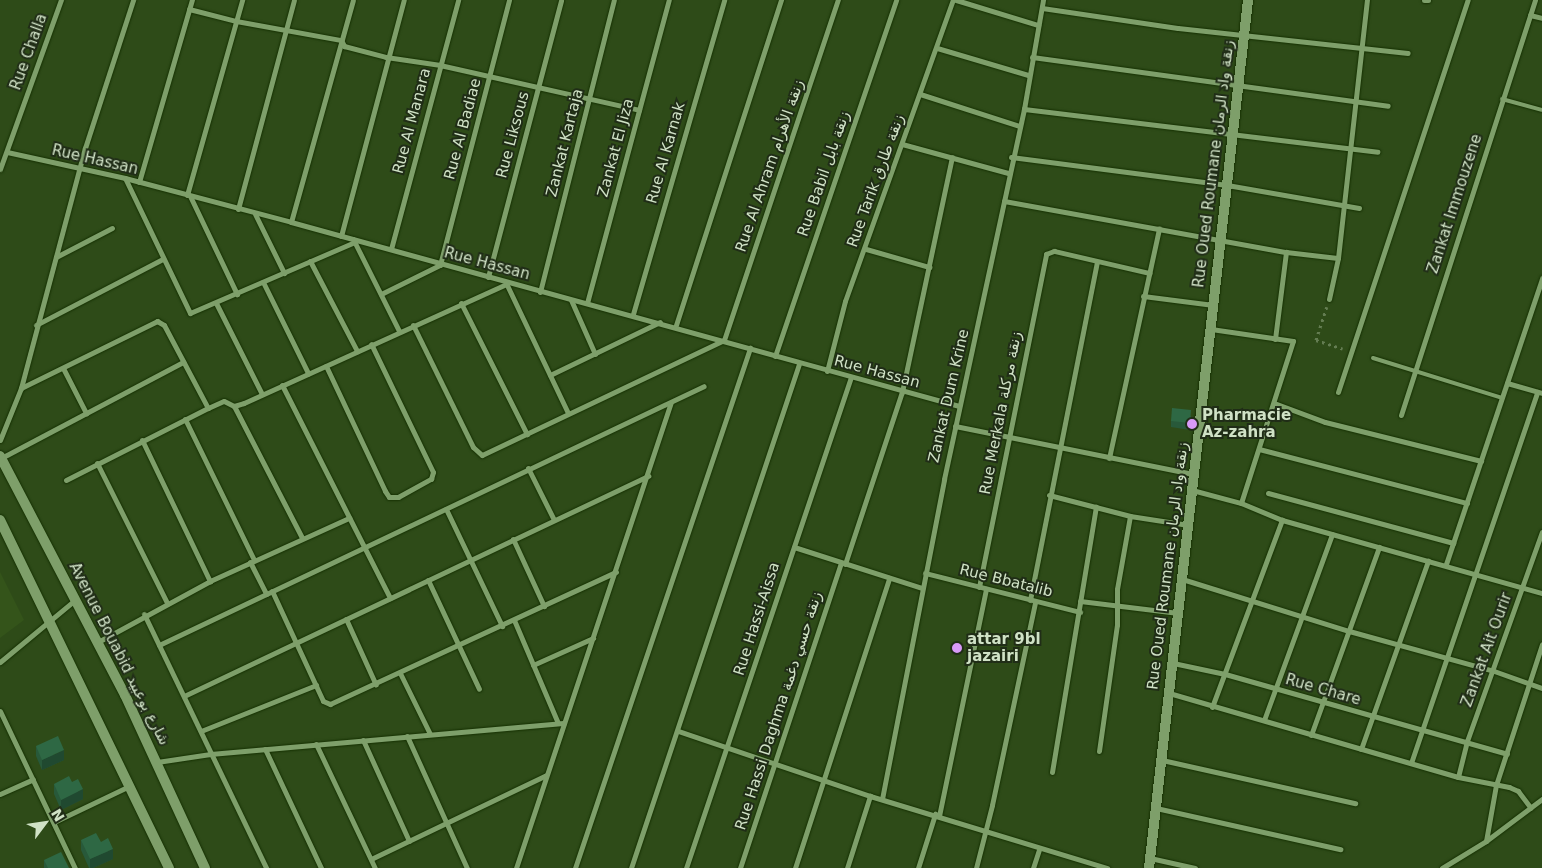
<!DOCTYPE html>
<html>
<head>
<meta charset="utf-8">
<style>
	body { margin:0 }
	#map { position:relative; width:1542px; height:868px; overflow:hidden; background:#2e4b18; font-family:"DejaVu Sans","Noto Sans Arabic",sans-serif }
	div>[style] { position:absolute }
	[style*='--x'] { left:calc(var(--x)*1px); top:calc(var(--y)*1px); width:calc(var(--w)*1px); rotate:calc(var(--a)*1deg) }
	.built>* { inset:0; background:#34541a }
	.path>* { height:2.5px; margin-top:-1.25px; transform-origin:0; background:repeating-linear-gradient(90deg,#647d52 0 2.5px,transparent 0 6.5px) }
	.roads { filter:drop-shadow(0 0 1px #153000) drop-shadow(0 0 1px #153000) }
	.lane>* { height:4px; margin:-2px; padding:0 2px; transform-origin:2px; border-radius:2px; background:#7e9f6a }
	.street>* { height:5px; margin:-2.5px; padding:0 2.5px; transform-origin:2.5px; border-radius:2.5px; background:#7e9f6a }
	.secondary>* { height:10px; margin:-5px; padding:0 5px; transform-origin:5px; border-radius:5px; background:#7e9f6a }
	.wall>* { inset:0; background:#28593a }
	.shaded-wall>* { inset:0; background:#204930 }
	.building>* { inset:0; background:#2e6844 }
	.dots>* { width:14px; height:14px; translate:-50% -50%; box-sizing:border-box; border:2px solid #202d17; border-radius:50% }
	span { translate:-50% -50%; white-space:nowrap; text-align:center; line-height:1.15; -webkit-text-stroke:4px #202d17; paint-order:stroke }
	.street-label { font-size:15px; color:#d0e2c6 }
	.poi-label { font-size:15px; color:#d0e2c6; font-weight:700 }
	.left { translate:0 -50%; text-align:left }
	.north { position:absolute; left:20px; top:798px; width:50px; height:50px; -webkit-text-stroke:4px #202d17; paint-order:stroke; rotate:59deg; font-size:14px; font-weight:700; line-height:20px; text-align:center; color:#d0e2c6 }
	.north::after { content:''; display:block; margin:auto; width:18px; height:22px; background:#d0e2c6; clip-path:polygon(50% 0,100% 100%,50% 72%,0 100%) }
</style>
</head>
<body>
<div id="map">
	<div class="built">
		<div style="clip-path:polygon(0 572px,24px 620px,0 638px)"></div>
	</div>
	<div class="path">
		<div style="--x:1327;--y:307;--w:35;--a:108"></div>
		<div style="--x:1316;--y:340;--w:28;--a:18"></div>
	</div>
	<div class="roads">
		<div class="lane">
			<div style="--x:1502;--y:99;--w:41;--a:15.4"></div>
			<div style="--x:1373;--y:358;--w:135;--a:17.2"></div>
		</div>
		<div class="street">
			<div style="--x:956;--y:0;--w:86;--a:17"></div>
			<div style="--x:1424;--y:0;--w:4;--a:0"></div>
			<div style="--x:1042;--y:8;--w:137;--a:8.4"></div>
			<div style="--x:1178;--y:28;--w:231;--a:6.2"></div>
			<div style="--x:189;--y:9;--w:49;--a:14.3"></div>
			<div style="--x:236;--y:21;--w:107;--a:10.3"></div>
			<div style="--x:341;--y:40;--w:7;--a:63"></div>
			<div style="--x:344;--y:46;--w:43;--a:14.7"></div>
			<div style="--x:386;--y:57;--w:55;--a:8.4"></div>
			<div style="--x:440;--y:65;--w:204;--a:12.7"></div>
			<div style="--x:1530;--y:15;--w:12;--a:14"></div>
			<div style="--x:937;--y:48;--w:95;--a:16.5"></div>
			<div style="--x:1032;--y:57;--w:359;--a:7.8"></div>
			<div style="--x:920;--y:94;--w:104;--a:17.9"></div>
			<div style="--x:1024;--y:109;--w:356;--a:6.9"></div>
			<div style="--x:902;--y:144;--w:110;--a:15.3"></div>
			<div style="--x:7;--y:152;--w:121;--a:12.4"></div>
			<div style="--x:125;--y:178;--w:172;--a:14.8"></div>
			<div style="--x:291;--y:222;--w:693;--a:15.4"></div>
			<div style="--x:1011;--y:157;--w:218;--a:7.4"></div>
			<div style="--x:1227;--y:185;--w:134;--a:9.9"></div>
			<div style="--x:0;--y:169;--w:180;--a:-70.2"></div>
			<div style="--x:125;--y:178;--w:150;--a:64.3"></div>
			<div style="--x:190;--y:313;--w:180;--a:-23.3"></div>
			<div style="--x:139;--y:182;--w:190;--a:-73.8"></div>
			<div style="--x:187;--y:195;--w:203;--a:-74.2"></div>
			<div style="--x:190;--y:196;--w:109;--a:64.4"></div>
			<div style="--x:1004;--y:201;--w:287;--a:10.3"></div>
			<div style="--x:1286;--y:252;--w:52;--a:6.6"></div>
			<div style="--x:238;--y:209;--w:216;--a:-75"></div>
			<div style="--x:255;--y:214;--w:66;--a:63.8"></div>
			<div style="--x:291;--y:222;--w:230;--a:-74.4"></div>
			<div style="--x:341;--y:236;--w:244;--a:-75.1"></div>
			<div style="--x:353;--y:239;--w:103;--a:63.4"></div>
			<div style="--x:391;--y:249;--w:258;--a:-74.9"></div>
			<div style="--x:866;--y:249;--w:66;--a:15.9"></div>
			<div style="--x:56;--y:257;--w:63;--a:-27.4"></div>
			<div style="--x:310;--y:261;--w:102;--a:62.4"></div>
			<div style="--x:488;--y:277;--w:286;--a:-75.2"></div>
			<div style="--x:263;--y:282;--w:102;--a:63.7"></div>
			<div style="--x:506;--y:283;--w:144;--a:64.5"></div>
			<div style="--x:540;--y:292;--w:301;--a:-75.8"></div>
			<div style="--x:381;--y:294;--w:66;--a:-26.2"></div>
			<div style="--x:440;--y:265;--w:274;--a:-75.4"></div>
			<div style="--x:1143;--y:296;--w:71;--a:7.3"></div>
			<div style="--x:1329;--y:299;--w:42;--a:-77.6"></div>
			<div style="--x:1338;--y:258;--w:260;--a:-83.6"></div>
			<div style="--x:571;--y:300;--w:59;--a:66"></div>
			<div style="--x:216;--y:303;--w:102;--a:63.2"></div>
			<div style="--x:461;--y:303;--w:147;--a:63.3"></div>
			<div style="--x:587;--y:303;--w:314;--a:-74.9"></div>
			<div style="--x:633;--y:314;--w:327;--a:-73.8"></div>
			<div style="--x:36;--y:325;--w:143;--a:-27.5"></div>
			<div style="--x:413;--y:325;--w:136;--a:63.8"></div>
			<div style="--x:473;--y:447;--w:12;--a:42"></div>
			<div style="--x:482;--y:455;--w:268;--a:-25.4"></div>
			<div style="--x:724;--y:340;--w:359;--a:-71.5"></div>
			<div style="--x:676;--y:325;--w:342;--a:-72.1"></div>
			<div style="--x:1211;--y:329;--w:83;--a:8.3"></div>
			<div style="--x:1293;--y:341;--w:170;--a:107.8"></div>
			<div style="--x:1275;--y:339;--w:88;--a:-82.8"></div>
			<div style="--x:775;--y:356;--w:376;--a:-71.2"></div>
			<div style="--x:326;--y:366;--w:138;--a:64.7"></div>
			<div style="--x:385;--y:491;--w:7;--a:56"></div>
			<div style="--x:389;--y:497;--w:9;--a:0"></div>
			<div style="--x:398;--y:497;--w:38;--a:-29"></div>
			<div style="--x:431;--y:479;--w:7;--a:-74"></div>
			<div style="--x:433;--y:472;--w:142;--a:-115.8"></div>
			<div style="--x:63;--y:368;--w:51;--a:62.9"></div>
			<div style="--x:827;--y:371;--w:72;--a:-75.6"></div>
			<div style="--x:845;--y:301;--w:320;--a:-70.3"></div>
			<div style="--x:550;--y:375;--w:122;--a:-25.7"></div>
			<div style="--x:1507;--y:383;--w:36;--a:16"></div>
			<div style="--x:282;--y:385;--w:239;--a:63.1"></div>
			<div style="--x:21;--y:388;--w:152;--a:-26.2"></div>
			<div style="--x:157;--y:321;--w:8;--a:30"></div>
			<div style="--x:164;--y:325;--w:94;--a:62.1"></div>
			<div style="--x:1338;--y:392;--w:413;--a:-71.7"></div>
			<div style="--x:1274;--y:403;--w:54;--a:20.4"></div>
			<div style="--x:1325;--y:422;--w:161;--a:14"></div>
			<div style="--x:234;--y:406;--w:148;--a:62.7"></div>
			<div style="--x:1401;--y:415;--w:436;--a:-72.1"></div>
			<div style="--x:185;--y:419;--w:157;--a:63.9"></div>
			<div style="--x:955;--y:426;--w:244;--a:11.4"></div>
			<div style="--x:0;--y:440;--w:56;--a:-68"></div>
			<div style="--x:21;--y:388;--w:248;--a:-75.1"></div>
			<div style="--x:85;--y:148;--w:156;--a:-72"></div>
			<div style="--x:142;--y:440;--w:157;--a:64.3"></div>
			<div style="--x:1259;--y:449;--w:215;--a:14.6"></div>
			<div style="--x:1;--y:458;--w:206;--a:-27.8"></div>
			<div style="--x:1109;--y:458;--w:235;--a:-77.7"></div>
			<div style="--x:97;--y:463;--w:157;--a:63.4"></div>
			<div style="--x:528;--y:468;--w:58;--a:63.4"></div>
			<div style="--x:66;--y:480;--w:159;--a:-26.9"></div>
			<div style="--x:208;--y:408;--w:17;--a:-24"></div>
			<div style="--x:224;--y:401;--w:11;--a:27"></div>
			<div style="--x:234;--y:406;--w:10;--a:-17"></div>
			<div style="--x:244;--y:403;--w:288;--a:-24.4"></div>
			<div style="--x:1192;--y:490;--w:51;--a:14.9"></div>
			<div style="--x:1241;--y:503;--w:44;--a:22.5"></div>
			<div style="--x:1282;--y:520;--w:270;--a:15.7"></div>
			<div style="--x:1268;--y:493;--w:192;--a:15.1"></div>
			<div style="--x:1049;--y:495;--w:84;--a:14.5"></div>
			<div style="--x:1130;--y:516;--w:59;--a:8.8"></div>
			<div style="--x:446;--y:509;--w:130;--a:64.4"></div>
			<div style="--x:513;--y:539;--w:74;--a:65.2"></div>
			<div style="--x:794;--y:547;--w:134;--a:17.8"></div>
			<div style="--x:250;--y:562;--w:36;--a:63"></div>
			<div style="--x:845;--y:564;--w:181;--a:-71.7"></div>
			<div style="--x:902;--y:392;--w:240;--a:-78"></div>
			<div style="--x:1446;--y:564;--w:302;--a:-71.4"></div>
			<div style="--x:925;--y:573;--w:160;--a:14.1"></div>
			<div style="--x:1182;--y:579;--w:175;--a:17.3"></div>
			<div style="--x:1349;--y:631;--w:150;--a:15.4"></div>
			<div style="--x:1494;--y:671;--w:51;--a:19.5"></div>
			<div style="--x:428;--y:580;--w:120;--a:64.9"></div>
			<div style="--x:979;--y:587;--w:340;--a:-78.6"></div>
			<div style="--x:1046;--y:254;--w:9;--a:-21"></div>
			<div style="--x:1054;--y:251;--w:98;--a:13"></div>
			<div style="--x:272;--y:591;--w:121;--a:65.1"></div>
			<div style="--x:323;--y:701;--w:8;--a:23"></div>
			<div style="--x:330;--y:704;--w:315;--a:-24.8"></div>
			<div style="--x:1030;--y:600;--w:344;--a:-78.8"></div>
			<div style="--x:1080;--y:601;--w:99;--a:7"></div>
			<div style="--x:144;--y:614;--w:282;--a:64.3"></div>
			<div style="--x:346;--y:619;--w:72;--a:65.6"></div>
			<div style="--x:514;--y:620;--w:112;--a:66.9"></div>
			<div style="--x:96;--y:643;--w:130;--a:-28.5"></div>
			<div style="--x:210;--y:581;--w:153;--a:-24.4"></div>
			<div style="--x:159;--y:645;--w:603;--a:-25.42"></div>
			<div style="--x:0;--y:662;--w:97;--a:-39.6"></div>
			<div style="--x:1173;--y:663;--w:53;--a:11.9"></div>
			<div style="--x:1225;--y:674;--w:293;--a:15.8"></div>
			<div style="--x:533;--y:665;--w:66;--a:-24.2"></div>
			<div style="--x:400;--y:673;--w:68;--a:63.8"></div>
			<div style="--x:1169;--y:693;--w:301;--a:16.2"></div>
			<div style="--x:1458;--y:777;--w:52;--a:11.1"></div>
			<div style="--x:1509;--y:787;--w:10;--a:24"></div>
			<div style="--x:1518;--y:791;--w:21;--a:53"></div>
			<div style="--x:184;--y:696;--w:514;--a:-25.37"></div>
			<div style="--x:1212;--y:707;--w:200;--a:-69.5"></div>
			<div style="--x:0;--y:711;--w:174;--a:64.5"></div>
			<div style="--x:1264;--y:720;--w:198;--a:-69.9"></div>
			<div style="--x:201;--y:731;--w:124;--a:-21.8"></div>
			<div style="--x:678;--y:731;--w:203;--a:18.7"></div>
			<div style="--x:870;--y:796;--w:248;--a:16.9"></div>
			<div style="--x:1311;--y:735;--w:200;--a:-70.1"></div>
			<div style="--x:407;--y:736;--w:145;--a:65.6"></div>
			<div style="--x:363;--y:740;--w:111;--a:65.5"></div>
			<div style="--x:316;--y:744;--w:137;--a:64.6"></div>
			<div style="--x:265;--y:749;--w:132;--a:64.8"></div>
			<div style="--x:1361;--y:749;--w:200;--a:-70.4"></div>
			<div style="--x:1099;--y:751;--w:127;--a:-81.9"></div>
			<div style="--x:1117;--y:625;--w:36;--a:-90"></div>
			<div style="--x:1117;--y:589;--w:74;--a:-79.9"></div>
			<div style="--x:1162;--y:760;--w:198;--a:12.6"></div>
			<div style="--x:157;--y:762;--w:54;--a:-8.6"></div>
			<div style="--x:210;--y:754;--w:355;--a:-5"></div>
			<div style="--x:1411;--y:763;--w:392;--a:-71.2"></div>
			<div style="--x:1052;--y:772;--w:269;--a:-80.6"></div>
			<div style="--x:1458;--y:777;--w:37;--a:-76"></div>
			<div style="--x:1467;--y:741;--w:222;--a:-70.3"></div>
			<div style="--x:0;--y:794;--w:36;--a:-24"></div>
			<div style="--x:882;--y:799;--w:326;--a:-79"></div>
			<div style="--x:944;--y:479;--w:379;--a:-77.8"></div>
			<div style="--x:1024;--y:109;--w:111;--a:-80.1"></div>
			<div style="--x:1156;--y:808;--w:189;--a:12.6"></div>
			<div style="--x:939;--y:816;--w:232;--a:-78.3"></div>
			<div style="--x:54;--y:822;--w:83;--a:-25.6"></div>
			<div style="--x:1486;--y:841;--w:57;--a:-79.9"></div>
			<div style="--x:1496;--y:785;--w:148;--a:-71.9"></div>
			<div style="--x:1150;--y:858;--w:46;--a:12.5"></div>
			<div style="--x:371;--y:859;--w:194;--a:-25.6"></div>
			<div style="--x:516;--y:868;--w:490;--a:-71.6"></div>
			<div style="--x:575;--y:868;--w:549;--a:-71.4"></div>
			<div style="--x:631;--y:868;--w:531;--a:-71.57"></div>
			<div style="--x:686;--y:868;--w:518;--a:-71.43"></div>
			<div style="--x:740;--y:868;--w:321;--a:-71.7"></div>
			<div style="--x:795;--y:868;--w:305;--a:-72"></div>
			<div style="--x:847;--y:868;--w:76;--a:-72.3"></div>
			<div style="--x:918;--y:868;--w:57;--a:-72.5"></div>
			<div style="--x:976;--y:868;--w:65;--a:-75.7"></div>
			<div style="--x:992;--y:805;--w:208;--a:-78"></div>
			<div style="--x:1033;--y:868;--w:20;--a:-72"></div>
			<div style="--x:1442;--y:868;--w:52;--a:-31.5"></div>
			<div style="--x:1486;--y:841;--w:70;--a:-36.9"></div>
		</div>
		<div class="secondary">
			<div style="--x:0;--y:456;--w:270;--a:62.4"></div>
			<div style="--x:125;--y:695;--w:191;--a:65.2"></div>
			<div style="--x:0;--y:520;--w:387;--a:64.1"></div>
			<div style="--x:1149;--y:868;--w:874;--a:-83.49"></div>
		</div>
	</div>
	<div class="wall">
		<div style="clip-path:polygon(1191px 416px,1190px 430px,1171px 427px,1171px 421px)"></div>
		<div style="clip-path:polygon(36px 746px,64px 760px,42px 770px,36px 756px)"></div>
		<div style="clip-path:polygon(72px 782px,83px 799px,61px 810px,54px 794px,54px 784px)"></div>
		<div style="clip-path:polygon(81px 840px,101px 842px,113px 859px,93px 868px,89px 868px,81px 850px)"></div>
		<div style="clip-path:polygon(44px 860px,69px 868px,44px 868px)"></div>
	</div>
	<div class="shaded-wall">
		<div style="clip-path:polygon(64px 750px,64px 760px,42px 770px,42px 760px)"></div>
		<div style="clip-path:polygon(83px 789px,83px 799px,61px 810px,61px 800px)"></div>
		<div style="clip-path:polygon(113px 849px,113px 859px,93px 868px,90px 868px,90px 859px)"></div>
	</div>
	<div class="building">
		<div style="clip-path:polygon(1172px 408px,1191px 410px,1190px 423px,1171px 421px)"></div>
		<div style="clip-path:polygon(58px 736px,64px 750px,42px 760px,36px 746px)"></div>
		<div style="clip-path:polygon(69px 776px,72px 782px,78px 779px,83px 789px,61px 800px,54px 784px)"></div>
		<div style="clip-path:polygon(96px 833px,101px 842px,108px 838px,113px 849px,90px 859px,81px 840px)"></div>
		<div style="clip-path:polygon(61px 852px,69px 868px,48px 868px,44px 860px)"></div>
	</div>
	<div class="dots">
		<div style="left:1192px;top:424px;background:#d89af8"></div>
		<div style="left:957px;top:648px;background:#d89af8"></div>
	</div>
	<div class="street-label">
		<span style="left:29px;top:52px;rotate:-70deg">Rue Challa</span>
		<span style="left:412px;top:121px;rotate:-75deg">Rue Al Manara</span>
		<span style="left:463px;top:129px;rotate:-75deg">Rue Al Badiae</span>
		<span style="left:513px;top:135px;rotate:-75deg">Rue Liksous</span>
		<span style="left:565px;top:143px;rotate:-76deg">Zankat Kartaja</span>
		<span style="left:616px;top:148px;rotate:-75deg">Zankat El Jiza</span>
		<span style="left:666px;top:153px;rotate:-74deg">Rue Al Karnak</span>
		<span style="left:95px;top:160px;rotate:13deg">Rue Hassan</span>
		<span style="left:1214px;top:164px;rotate:-83deg">Rue Oued Roumane زنقة واد الرمان</span>
		<span style="left:770px;top:166px;rotate:-71deg">Rue Al Ahram زنقة الأهرام</span>
		<span style="left:824px;top:174px;rotate:-71deg">Rue Babil زنقة بابل</span>
		<span style="left:876px;top:181px;rotate:-70deg">Rue Tarik زنقة طارق</span>
		<span style="left:1455px;top:204px;rotate:-72deg">Zankat Immouzene</span>
		<span style="left:487px;top:264px;rotate:15deg">Rue Hassan</span>
		<span style="left:877px;top:372px;rotate:15deg">Rue Hassan</span>
		<span style="left:949px;top:396px;rotate:-77deg">Zankat Dum Krine</span>
		<span style="left:1001px;top:413px;rotate:-79deg">Rue Merkala زنقة مركلة</span>
		<span style="left:1168px;top:566px;rotate:-83deg">Rue Oued Roumane زنقة واد الرمان</span>
		<span style="left:1006px;top:581px;rotate:14deg">Rue Bbatalib</span>
		<span style="left:757px;top:619px;rotate:-72deg">Rue Hassi-Aissa</span>
		<span style="left:1487px;top:650px;rotate:-70deg">Zankat Ait Ourir</span>
		<span style="left:119px;top:654px;rotate:63deg">Avenue Bouabid شارع بوعبيد</span>
		<span style="left:1323px;top:690px;rotate:16deg">Rue Chare</span>
		<span style="left:779px;top:711px;rotate:-72deg">Rue Hassi Daghma زنقة حسي دغمة</span>
	</div>
	<div class="poi-label">
		<span class="left" style="left:1202px;top:424px">Pharmacie<br>Az-zahra</span>
		<span class="left" style="left:967px;top:648px">attar 9bl<br>jazairi</span>
	</div>
	<div class="north">N</div>
</div>
</body>
</html>
